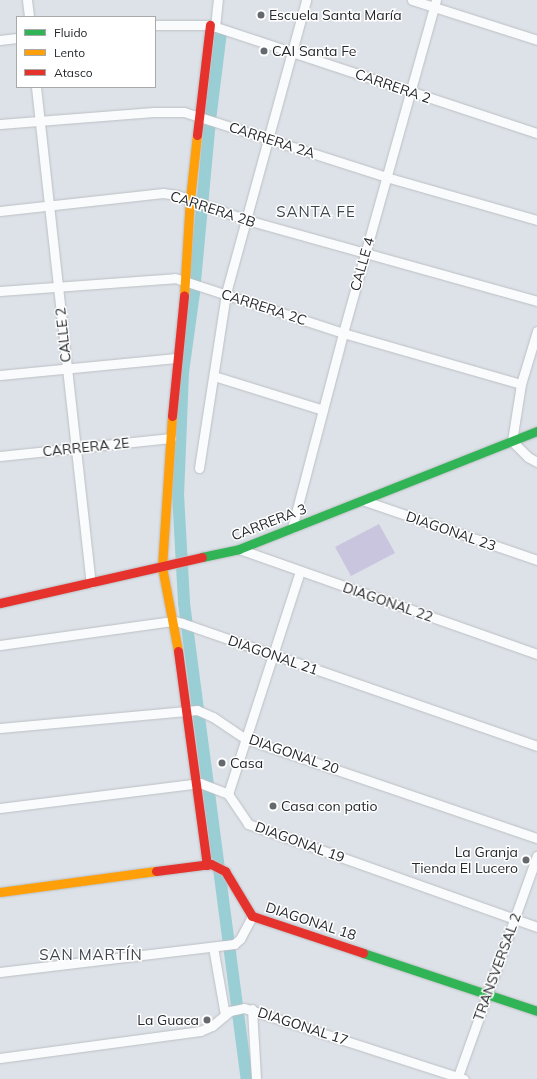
<!DOCTYPE html>
<html>
<head>
<meta charset="utf-8">
<style>
	body { margin:0 }
	#map { position:relative; width:537px; height:1079px; overflow:hidden; background:#dde2e8; font-family:Mulish,sans-serif }
	div>[style] { position:absolute }
	[style*='--x'] { left:calc(var(--x)*1px); top:calc(var(--y)*1px); width:calc(var(--w)*1px); rotate:calc(var(--a)*1deg) }
	.green>* { inset:0; background:#c9c5de }
	.canal>* { height:12px; margin:-6px; padding:0 6px; transform-origin:6px; border-radius:6px; background:#99ced4 }
	.roads { filter:drop-shadow(0 0 1px #bcc0c4) drop-shadow(0 0 1px #bcc0c4) }
	.street>* { height:9px; margin:-4.5px; padding:0 4.5px; transform-origin:4.5px; border-radius:4.5px; background:#fafbfc }
	.fast>* { height:9px; margin:-4.5px; padding:0 4.5px; transform-origin:4.5px; border-radius:4.5px; background:#30b455 }
	.slow>* { height:9px; margin:-4.5px; padding:0 4.5px; transform-origin:4.5px; border-radius:4.5px; background:#ff9f0a }
	.jam>* { height:9px; margin:-4.5px; padding:0 4.5px; transform-origin:4.5px; border-radius:4.5px; background:#e5322d }
	.dots>* { width:11px; height:11px; translate:-50% -50%; box-sizing:border-box; border:2px solid #fff; border-radius:50% }
	span { translate:-50% -50%; white-space:nowrap; text-align:center; line-height:1.15; -webkit-text-stroke:3px #fff; paint-order:stroke }
	.poi-label { font-size:14px; color:#25282c }
	.left { translate:0 -50%; text-align:left }
	.right { translate:-100% -50%; text-align:right }
	.street-label { font-size:14px; color:#25282c }
	.neighbourhood-label { font-size:15px; color:#3e464d; letter-spacing:1px }
	.legend { position:absolute; left:16px; top:16px; width:140px; height:72px; box-sizing:border-box; background:#fff; border:1px solid #a8a9ab; margin:0; padding:5px 7px; list-style:none; font-size:12px; color:#25282c }
	.legend li { display:flex; align-items:center; gap:8px; height:20px }
	.legend b { width:20px; border:1px solid #a8a9ab }
</style>
</head>
<body>
<div id="map">
	<div class="green">
		<div style="clip-path:polygon(379px 524px,395px 553px,351px 576px,335px 547px)"></div>
	</div>
	<div class="canal">
		<div style="--x:221;--y:32;--w:89;--a:97.1"></div>
		<div style="--x:210;--y:120;--w:174;--a:95.3"></div>
		<div style="--x:194;--y:293;--w:80;--a:97.9"></div>
		<div style="--x:183;--y:372;--w:122;--a:92.3"></div>
		<div style="--x:178;--y:494;--w:109;--a:86.8"></div>
		<div style="--x:184;--y:603;--w:480;--a:82.5"></div>
	</div>
	<div class="roads">
		<div class="street">
			<div style="--x:27;--y:0;--w:17;--a:83"></div>
			<div style="--x:412;--y:0;--w:131;--a:17.7"></div>
			<div style="--x:155;--y:25;--w:55;--a:0"></div>
			<div style="--x:210;--y:25;--w:344;--a:18.3"></div>
			<div style="--x:215;--y:27;--w:27;--a:-84"></div>
			<div style="--x:0;--y:40;--w:17;--a:-7"></div>
			<div style="--x:36;--y:87;--w:499;--a:83.7"></div>
			<div style="--x:0;--y:124;--w:154;--a:-4.5"></div>
			<div style="--x:154;--y:112;--w:30;--a:0"></div>
			<div style="--x:184;--y:112;--w:212;--a:17.8"></div>
			<div style="--x:386;--y:177;--w:157;--a:15.9"></div>
			<div style="--x:0;--y:211;--w:164;--a:-6.3"></div>
			<div style="--x:163;--y:193;--w:14;--a:8"></div>
			<div style="--x:177;--y:195;--w:74;--a:19.7"></div>
			<div style="--x:247;--y:220;--w:301;--a:15.6"></div>
			<div style="--x:0;--y:291;--w:175;--a:-4.2"></div>
			<div style="--x:175;--y:278;--w:177;--a:18.1"></div>
			<div style="--x:343;--y:333;--w:185;--a:16"></div>
			<div style="--x:537;--y:331;--w:55;--a:106.8"></div>
			<div style="--x:521;--y:384;--w:58;--a:99"></div>
			<div style="--x:512;--y:441;--w:23;--a:45"></div>
			<div style="--x:528;--y:457;--w:10;--a:29"></div>
			<div style="--x:0;--y:375;--w:177;--a:-5.5"></div>
			<div style="--x:214;--y:376;--w:114;--a:17.3"></div>
			<div style="--x:0;--y:456;--w:172;--a:-6"></div>
			<div style="--x:199;--y:468;--w:177;--a:-81.2"></div>
			<div style="--x:226;--y:293;--w:304;--a:-74.7"></div>
			<div style="--x:365;--y:501;--w:182;--a:18.9"></div>
			<div style="--x:292;--y:528;--w:202;--a:-75.3"></div>
			<div style="--x:343;--y:333;--w:346;--a:-74.4"></div>
			<div style="--x:239;--y:549;--w:316;--a:19.4"></div>
			<div style="--x:0;--y:645;--w:176;--a:-7.9"></div>
			<div style="--x:174;--y:621;--w:8;--a:14"></div>
			<div style="--x:182;--y:623;--w:376;--a:19.1"></div>
			<div style="--x:0;--y:728;--w:198;--a:-5.2"></div>
			<div style="--x:197;--y:710;--w:17;--a:24"></div>
			<div style="--x:213;--y:717;--w:40;--a:34"></div>
			<div style="--x:246;--y:739;--w:307;--a:18.8"></div>
			<div style="--x:228;--y:794;--w:234;--a:-72.1"></div>
			<div style="--x:0;--y:808;--w:202;--a:-7.1"></div>
			<div style="--x:200;--y:783;--w:30;--a:21"></div>
			<div style="--x:228;--y:794;--w:36;--a:56"></div>
			<div style="--x:248;--y:824;--w:307;--a:19.6"></div>
			<div style="--x:213;--y:947;--w:69;--a:80"></div>
			<div style="--x:0;--y:972;--w:236;--a:-6.8"></div>
			<div style="--x:234;--y:944;--w:8;--a:-40"></div>
			<div style="--x:240;--y:939;--w:26;--a:-62"></div>
			<div style="--x:252;--y:1009;--w:70;--a:86.7"></div>
			<div style="--x:0;--y:1058;--w:202;--a:-7.7"></div>
			<div style="--x:200;--y:1031;--w:13;--a:-23"></div>
			<div style="--x:212;--y:1026;--w:23;--a:-40"></div>
			<div style="--x:230;--y:1011;--w:14;--a:-12"></div>
			<div style="--x:244;--y:1008;--w:231;--a:17.9"></div>
			<div style="--x:457;--y:1079;--w:237;--a:-70.3"></div>
		</div>
		<div class="fast">
			<div style="--x:202;--y:557;--w:38;--a:-12"></div>
			<div style="--x:239;--y:549;--w:321;--a:-21.6"></div>
			<div style="--x:363;--y:953;--w:183;--a:18.4"></div>
		</div>
		<div class="slow">
			<div style="--x:184;--y:296;--w:97;--a:-86.5"></div>
			<div style="--x:190;--y:199;--w:64;--a:-83.8"></div>
			<div style="--x:172;--y:416;--w:151;--a:93.8"></div>
			<div style="--x:162;--y:567;--w:86;--a:79.2"></div>
			<div style="--x:0;--y:892;--w:157;--a:-7.7"></div>
		</div>
		<div class="jam">
			<div style="--x:197;--y:135;--w:111;--a:-83.3"></div>
			<div style="--x:172;--y:416;--w:121;--a:-84.3"></div>
			<div style="--x:0;--y:603;--w:207;--a:-12.8"></div>
			<div style="--x:178;--y:651;--w:216;--a:82.3"></div>
			<div style="--x:156;--y:871;--w:55;--a:-7.3"></div>
			<div style="--x:211;--y:864;--w:16;--a:27"></div>
			<div style="--x:225;--y:871;--w:52;--a:59"></div>
			<div style="--x:252;--y:916;--w:117;--a:18.4"></div>
		</div>
	</div>
	<div class="dots">
		<div style="left:261px;top:15px;background:#65696e"></div>
		<div style="left:264px;top:51px;background:#65696e"></div>
		<div style="left:222px;top:763px;background:#65696e"></div>
		<div style="left:273px;top:806px;background:#65696e"></div>
		<div style="left:526px;top:860px;background:#65696e"></div>
		<div style="left:207px;top:1020px;background:#65696e"></div>
	</div>
	<div class="poi-label">
		<span class="left" style="left:269px;top:15px">Escuela Santa María</span>
		<span class="left" style="left:272px;top:51px">CAI Santa Fe</span>
		<span class="left" style="left:230px;top:763px">Casa</span>
		<span class="left" style="left:281px;top:806px">Casa con patio</span>
		<span class="right" style="left:518px;top:860px">La Granja<br>Tienda El Lucero</span>
		<span class="right" style="left:199px;top:1020px">La Guaca</span>
	</div>
	<div class="street-label">
		<span style="left:393px;top:86px;rotate:19deg">CARRERA 2</span>
		<span style="left:272px;top:140px;rotate:18deg">CARRERA 2A</span>
		<span style="left:213px;top:209px;rotate:18deg">CARRERA 2B</span>
		<span style="left:362px;top:264px;rotate:-74deg">CALLE 4</span>
		<span style="left:264px;top:307px;rotate:18deg">CARRERA 2C</span>
		<span style="left:63px;top:335px;rotate:-96deg">CALLE 2</span>
		<span style="left:86px;top:447px;rotate:-6deg">CARRERA 2E</span>
		<span style="left:269px;top:522px;rotate:-21deg">CARRERA 3</span>
		<span style="left:451px;top:531px;rotate:19deg">DIAGONAL 23</span>
		<span style="left:388px;top:602px;rotate:19deg">DIAGONAL 22</span>
		<span style="left:273px;top:655px;rotate:19deg">DIAGONAL 21</span>
		<span style="left:294px;top:754px;rotate:19deg">DIAGONAL 20</span>
		<span style="left:300px;top:842px;rotate:20deg">DIAGONAL 19</span>
		<span style="left:311px;top:921px;rotate:18deg">DIAGONAL 18</span>
		<span style="left:497px;top:967px;rotate:-70deg">TRANSVERSAL 2</span>
		<span style="left:303px;top:1026px;rotate:18deg">DIAGONAL 17</span>
	</div>
	<div class="neighbourhood-label">
		<span style="left:316px;top:212px">SANTA FE</span>
		<span style="left:91px;top:955px">SAN MARTÍN</span>
	</div>
	<ul class="legend">
	<li><b style="height:5px;background:#30b455"></b>Fluido</li>
	<li><b style="height:5px;background:#ff9f0a"></b>Lento</li>
	<li><b style="height:5px;background:#e5322d"></b>Atasco</li>
	</ul>
</div>
</body>
</html>
